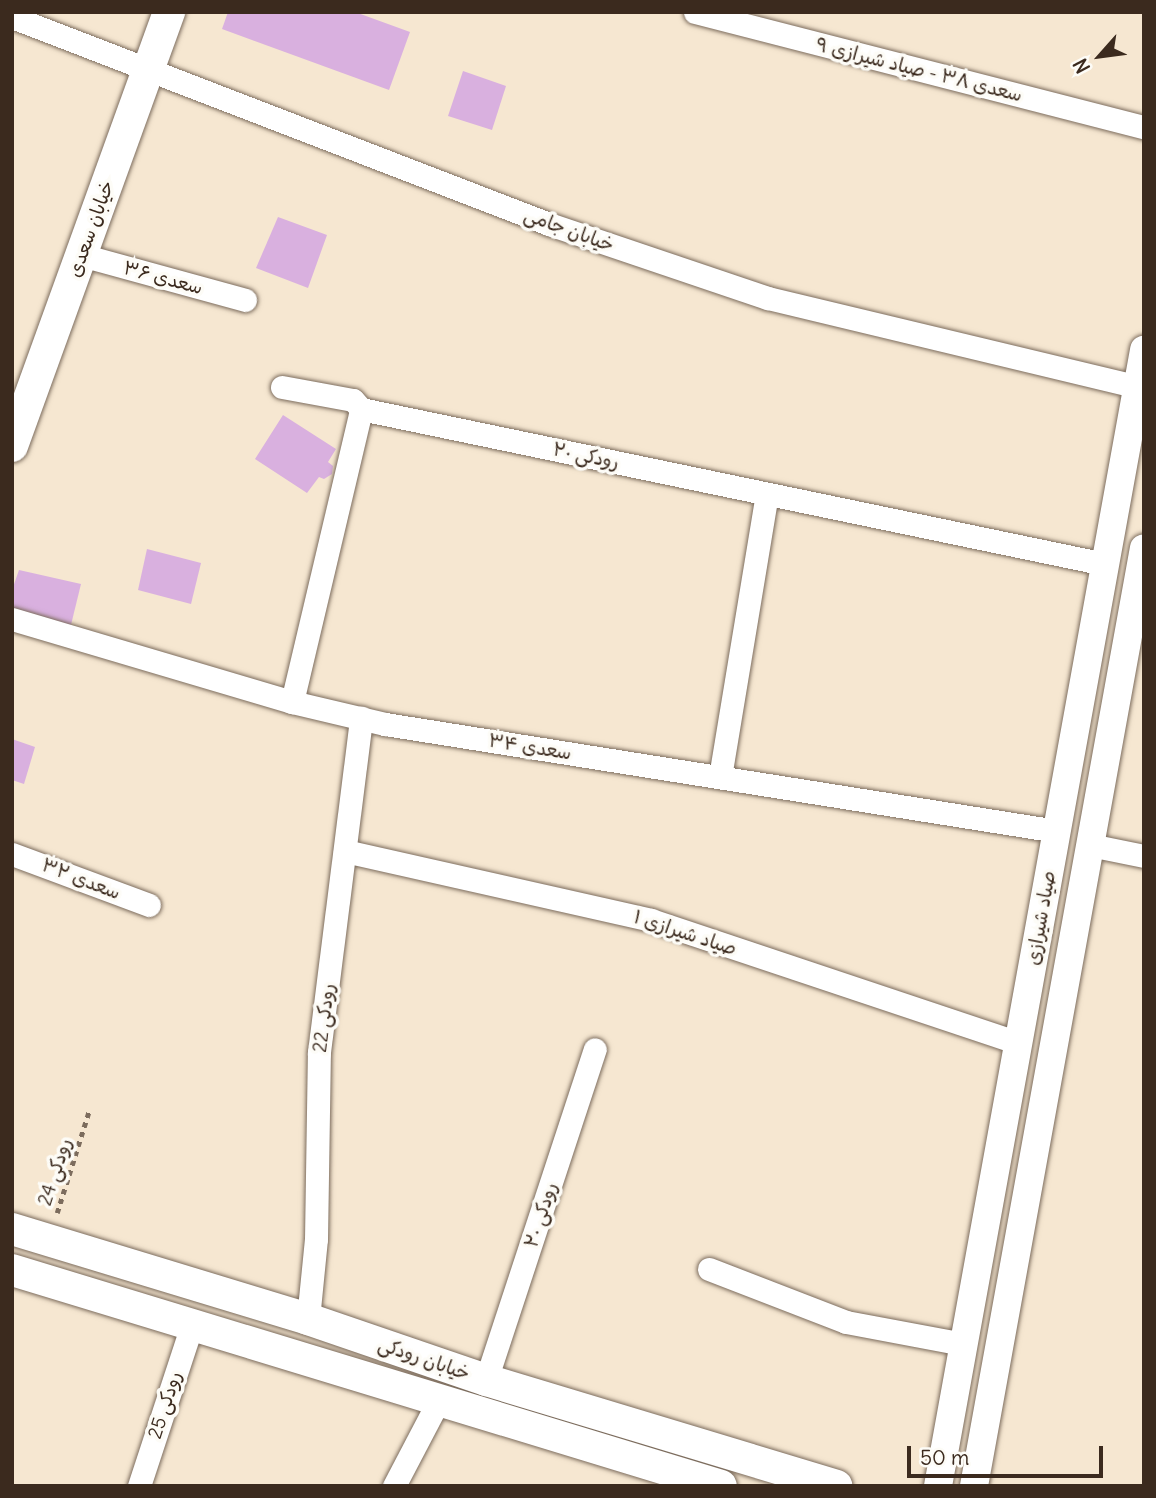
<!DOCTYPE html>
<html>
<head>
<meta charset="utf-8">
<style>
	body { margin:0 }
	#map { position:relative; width:1156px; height:1498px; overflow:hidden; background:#f6e7d1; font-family:Delius,"Playpen Sans Arabic",sans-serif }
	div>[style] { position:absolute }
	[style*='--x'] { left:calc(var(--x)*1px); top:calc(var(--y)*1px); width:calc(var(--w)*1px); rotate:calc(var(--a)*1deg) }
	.building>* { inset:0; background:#d9b0df }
	.path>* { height:4.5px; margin-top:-2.25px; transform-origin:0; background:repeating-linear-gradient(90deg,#7c6c5d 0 5px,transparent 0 10px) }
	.roads { filter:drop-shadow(0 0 2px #7c6c5d) drop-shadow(0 0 2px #7c6c5d) }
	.minor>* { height:23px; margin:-11.5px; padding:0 11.5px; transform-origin:11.5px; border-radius:11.5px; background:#fff }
	.tertiary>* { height:28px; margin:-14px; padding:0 14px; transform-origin:14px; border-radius:14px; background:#fff }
	.secondary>* { height:32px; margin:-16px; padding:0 16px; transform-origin:16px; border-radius:16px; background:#fff }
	span { translate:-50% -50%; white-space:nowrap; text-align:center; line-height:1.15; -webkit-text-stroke:7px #fdfcf7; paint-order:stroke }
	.street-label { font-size:19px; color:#3b2a1e }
	.frame { position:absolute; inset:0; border:14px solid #3b2a1e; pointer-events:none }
	.north { position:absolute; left:1065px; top:21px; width:70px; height:70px; -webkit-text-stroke:5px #fdfcf7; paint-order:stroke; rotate:242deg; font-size:19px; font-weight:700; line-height:28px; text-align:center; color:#3b2a1e }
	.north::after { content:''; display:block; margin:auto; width:24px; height:32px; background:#3b2a1e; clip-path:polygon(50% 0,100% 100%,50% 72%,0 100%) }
	.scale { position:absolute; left:907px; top:1446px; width:196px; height:32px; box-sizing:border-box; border:4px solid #3b2a1e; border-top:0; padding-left:9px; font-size:21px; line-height:24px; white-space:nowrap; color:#3b2a1e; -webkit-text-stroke:5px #fdfcf7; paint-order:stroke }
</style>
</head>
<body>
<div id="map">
	<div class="building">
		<div style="clip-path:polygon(228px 12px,355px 12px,410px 32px,389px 90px,222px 29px)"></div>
		<div style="clip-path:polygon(463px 71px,506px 86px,492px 130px,448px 116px)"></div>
		<div style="clip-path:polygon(278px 217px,327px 235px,308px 288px,256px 268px)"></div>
		<div style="clip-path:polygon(283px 415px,336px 449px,328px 462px,333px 466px,332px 474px,324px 479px,319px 477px,307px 493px,255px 459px)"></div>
		<div style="clip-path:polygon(147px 549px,201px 563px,191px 604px,138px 590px)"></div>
		<div style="clip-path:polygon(19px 570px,81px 584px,69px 633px,12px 616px,12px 590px)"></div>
		<div style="clip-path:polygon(12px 739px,35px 747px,24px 784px,12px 780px)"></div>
	</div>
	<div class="path">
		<div style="--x:57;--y:1213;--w:107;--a:-72.6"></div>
	</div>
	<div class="roads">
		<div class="minor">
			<div style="--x:695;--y:12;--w:463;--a:14.4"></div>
			<div style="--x:12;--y:17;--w:576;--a:21.08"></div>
			<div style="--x:549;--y:224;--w:231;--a:18.7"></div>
			<div style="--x:768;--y:298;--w:387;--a:13.5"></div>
			<div style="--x:81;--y:255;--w:170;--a:15.3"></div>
			<div style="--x:282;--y:387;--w:72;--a:10.4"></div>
			<div style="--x:353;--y:400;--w:12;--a:48"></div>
			<div style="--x:12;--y:619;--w:292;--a:16.5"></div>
			<div style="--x:292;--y:702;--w:96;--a:13.3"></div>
			<div style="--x:385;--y:724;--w:680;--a:9.05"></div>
			<div style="--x:292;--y:702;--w:301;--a:-76.7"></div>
			<div style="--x:361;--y:409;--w:760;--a:11.77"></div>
			<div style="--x:720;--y:777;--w:287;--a:-80.6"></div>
			<div style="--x:1090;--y:845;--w:55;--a:11.5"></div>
			<div style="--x:345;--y:851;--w:314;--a:12.7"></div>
			<div style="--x:651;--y:920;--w:387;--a:18.5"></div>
			<div style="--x:12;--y:854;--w:146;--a:20.4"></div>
			<div style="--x:709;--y:1269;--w:147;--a:21.1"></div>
			<div style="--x:846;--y:1322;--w:120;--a:10.6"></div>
			<div style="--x:308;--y:1319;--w:80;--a:-84.3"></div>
			<div style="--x:316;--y:1239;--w:187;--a:-89.1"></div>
			<div style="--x:319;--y:1052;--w:337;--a:-82.8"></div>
			<div style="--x:486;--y:1380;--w:348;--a:-71.8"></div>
			<div style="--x:139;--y:1486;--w:169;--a:-71.8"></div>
			<div style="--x:394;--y:1486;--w:97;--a:-62.4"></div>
		</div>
		<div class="tertiary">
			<div style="--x:938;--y:1486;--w:1155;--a:-79.72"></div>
			<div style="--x:974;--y:1486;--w:953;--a:-79.73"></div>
		</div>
		<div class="secondary">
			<div style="--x:12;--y:446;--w:462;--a:-70.1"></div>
			<div style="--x:12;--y:1229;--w:309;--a:16.9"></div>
			<div style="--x:308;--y:1319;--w:188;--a:18.9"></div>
			<div style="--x:486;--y:1380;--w:366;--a:16.8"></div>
			<div style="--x:12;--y:1270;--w:741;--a:16.94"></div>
		</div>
	</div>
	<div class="street-label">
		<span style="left:919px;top:70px;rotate:14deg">سعدی ۳۸ - صیاد شیرازی ۹</span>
		<span style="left:91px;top:229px;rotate:-70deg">خیابان سعدی</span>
		<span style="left:569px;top:230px;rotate:20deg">خیابان جامی</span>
		<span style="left:163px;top:278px;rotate:15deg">سعدی ۳۶</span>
		<span style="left:586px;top:456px;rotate:12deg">رودکی ۲۰</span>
		<span style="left:530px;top:747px;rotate:9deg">سعدی ۳۴</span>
		<span style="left:81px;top:879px;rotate:21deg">سعدی ۳۲</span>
		<span style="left:1041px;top:918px;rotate:-80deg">صیاد شیرازی</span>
		<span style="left:685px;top:933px;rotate:18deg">صیاد شیرازی ۱</span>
		<span style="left:324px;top:1018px;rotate:-83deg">رودکی 22</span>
		<span style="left:55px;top:1172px;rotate:-72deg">رودکی 24</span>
		<span style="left:541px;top:1215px;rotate:-72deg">رودکی ۲۰</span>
		<span style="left:424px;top:1359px;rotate:19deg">خیابان رودکی</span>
		<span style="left:165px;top:1405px;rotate:-72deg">رودکی 25</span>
	</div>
	<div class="frame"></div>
	<div class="north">N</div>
	<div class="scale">50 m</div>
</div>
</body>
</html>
